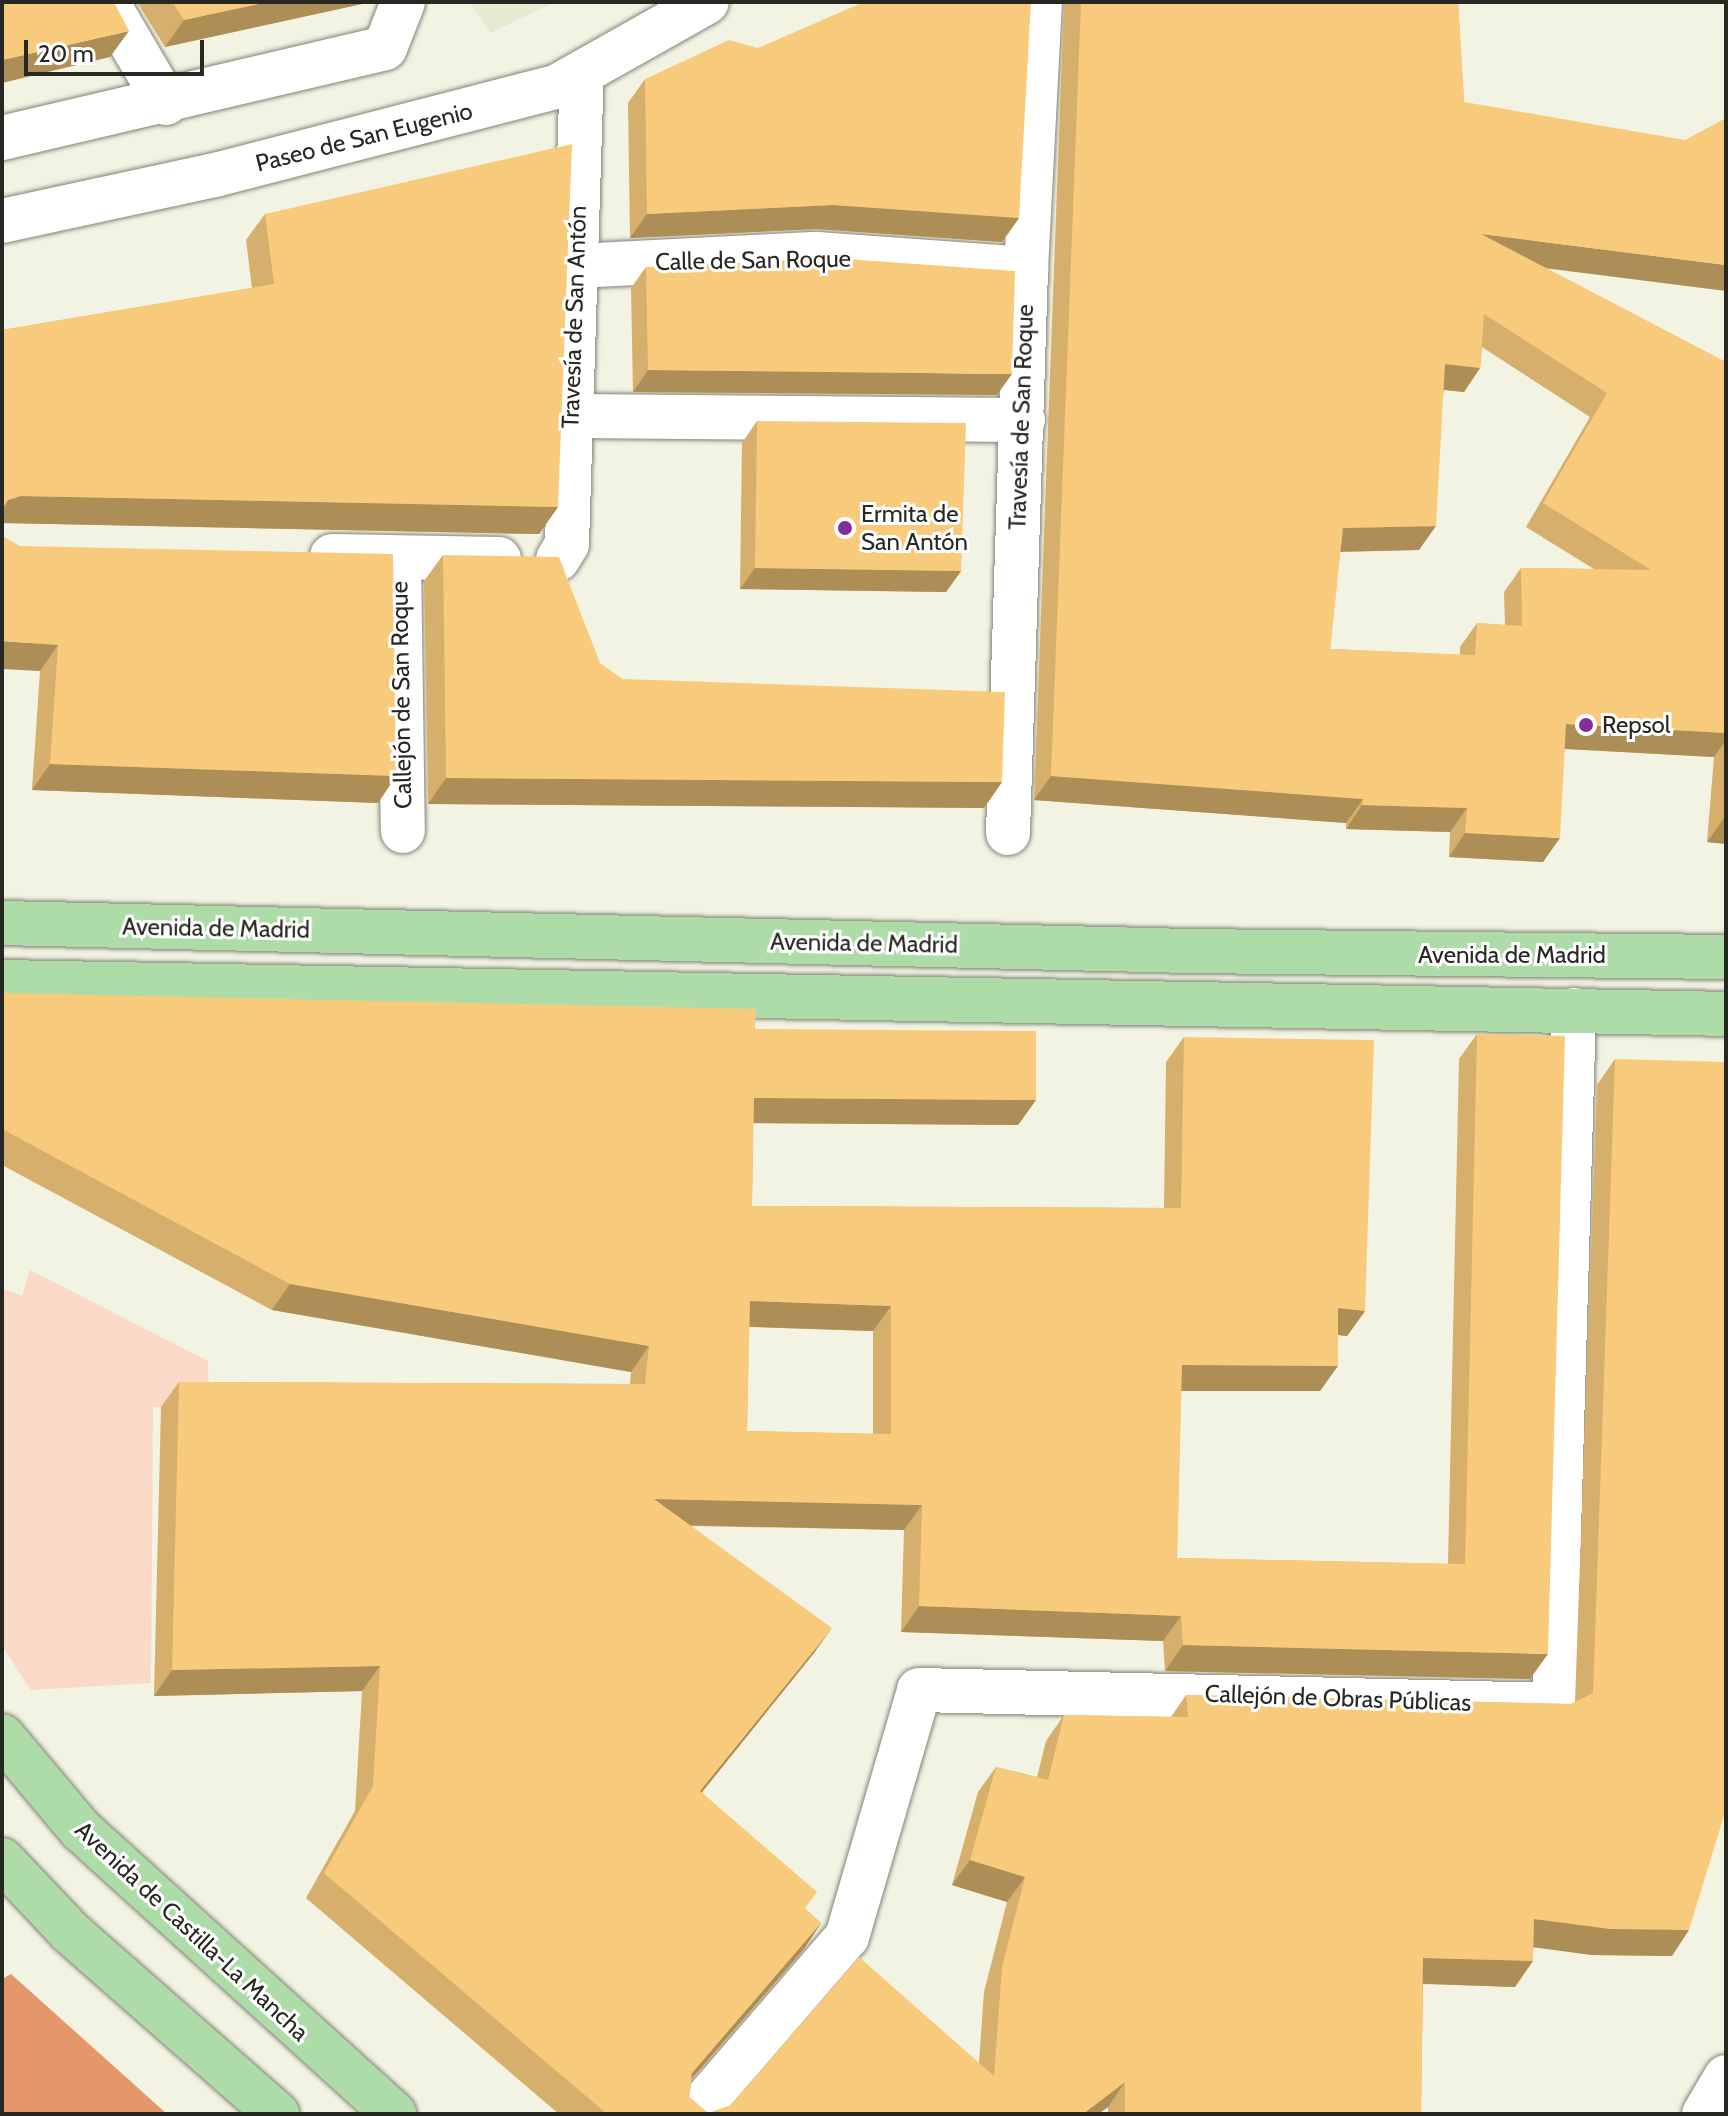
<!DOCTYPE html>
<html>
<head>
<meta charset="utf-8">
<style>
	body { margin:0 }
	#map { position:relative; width:1728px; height:2116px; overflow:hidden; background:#f2f3e3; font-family:Cabin,sans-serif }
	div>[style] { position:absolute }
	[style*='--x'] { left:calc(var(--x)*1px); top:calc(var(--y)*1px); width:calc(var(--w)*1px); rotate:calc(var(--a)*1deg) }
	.built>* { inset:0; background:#e7e9d1 }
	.green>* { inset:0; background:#fad9c7 }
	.forest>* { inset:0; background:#e4976b }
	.roads { filter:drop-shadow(0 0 2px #828375) drop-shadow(0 0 2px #828375) }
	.street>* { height:44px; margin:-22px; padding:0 22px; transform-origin:22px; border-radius:22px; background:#fff }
	.primary>* { height:44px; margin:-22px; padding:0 22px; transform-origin:22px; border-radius:22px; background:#addca8 }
	.wall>* { inset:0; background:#d5af6b }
	.shaded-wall>* { inset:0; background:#ae8e57 }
	.building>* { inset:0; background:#f8cb7c }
	.dots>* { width:22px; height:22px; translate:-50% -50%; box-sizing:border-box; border:4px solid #fff; border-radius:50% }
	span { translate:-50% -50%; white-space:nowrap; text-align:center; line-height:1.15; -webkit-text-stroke:6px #fff; paint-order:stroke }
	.street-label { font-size:24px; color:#272822 }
	.poi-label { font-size:24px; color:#272822 }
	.left { translate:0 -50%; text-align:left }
	.frame { position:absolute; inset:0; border:4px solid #272822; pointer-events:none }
	.scale { position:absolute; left:24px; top:40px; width:180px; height:36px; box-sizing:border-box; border:4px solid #272822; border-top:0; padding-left:10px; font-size:24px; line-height:28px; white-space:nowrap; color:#272822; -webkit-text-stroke:6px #fff; paint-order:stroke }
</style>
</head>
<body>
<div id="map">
	<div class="built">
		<div style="clip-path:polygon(469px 2px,555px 2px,491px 33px)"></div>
	</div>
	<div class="green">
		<div style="clip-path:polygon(30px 1270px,208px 1361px,209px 1408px,153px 1407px,151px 1683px,31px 1690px,2px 1646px,2px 1288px,22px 1296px)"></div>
	</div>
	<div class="forest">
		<div style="clip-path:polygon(11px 1974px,167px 2114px,2px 2114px,2px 1979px)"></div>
	</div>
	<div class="roads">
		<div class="street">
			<div style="--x:107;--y:2;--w:117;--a:59.7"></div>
			<div style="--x:2;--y:138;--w:393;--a:-13.2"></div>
			<div style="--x:385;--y:48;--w:49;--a:-68.6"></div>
			<div style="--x:2;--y:221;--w:218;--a:-12.2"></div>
			<div style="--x:215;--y:175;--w:352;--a:-14.5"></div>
			<div style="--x:556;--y:87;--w:173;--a:-29.4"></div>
			<div style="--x:576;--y:266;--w:241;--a:-2.9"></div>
			<div style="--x:817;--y:254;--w:210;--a:4.1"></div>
			<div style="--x:571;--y:416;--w:452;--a:0.5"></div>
			<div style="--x:332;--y:556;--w:167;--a:1"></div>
			<div style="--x:399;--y:558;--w:273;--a:89.2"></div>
			<div style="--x:558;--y:559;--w:17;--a:-59"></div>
			<div style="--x:567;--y:544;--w:471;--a:-88.2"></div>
			<div style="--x:1008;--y:833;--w:564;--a:-88.17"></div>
			<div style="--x:1026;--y:269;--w:267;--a:-87"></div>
			<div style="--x:694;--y:2114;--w:234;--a:-49.2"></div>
			<div style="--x:847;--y:1937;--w:257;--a:-73.7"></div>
			<div style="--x:919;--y:1690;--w:635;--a:1.35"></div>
			<div style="--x:1554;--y:1705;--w:695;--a:-88.35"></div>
			<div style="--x:1704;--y:2114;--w:43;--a:-59.3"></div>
		</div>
		<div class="primary">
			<div style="--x:2;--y:923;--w:1189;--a:1.35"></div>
			<div style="--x:1191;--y:951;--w:535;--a:0.64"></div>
			<div style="--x:2;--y:982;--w:1724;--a:1.06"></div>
			<div style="--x:2;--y:1736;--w:123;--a:50"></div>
			<div style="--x:81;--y:1830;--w:423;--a:42.2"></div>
			<div style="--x:2;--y:1860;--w:99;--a:46.6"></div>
			<div style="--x:70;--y:1932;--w:276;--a:41.3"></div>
		</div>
	</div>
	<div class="wall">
		<div style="clip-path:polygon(137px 2px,371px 2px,165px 47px)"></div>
		<div style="clip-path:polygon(evenodd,1064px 2px,1458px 2px,1464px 102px,1547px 268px,1726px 459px,1726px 844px,1707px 842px,1714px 757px,1565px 749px,1543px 862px,1449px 857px,1450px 832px,1346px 829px,1346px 823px,1034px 800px,1064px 2px,1482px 347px,1590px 417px,1526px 527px,1594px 569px,1521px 568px,1504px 592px,1505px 625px,1477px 623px,1460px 647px,1460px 655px,1330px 649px,1340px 552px,1419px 550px,1444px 390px,1464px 392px,1480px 368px,1482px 347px)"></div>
		<div style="clip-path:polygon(645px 79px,1019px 218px,1002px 242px,816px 229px,630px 238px,628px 103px)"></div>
		<div style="clip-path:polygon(265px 214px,558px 507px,539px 534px,2px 523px,2px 330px,252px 288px,246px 240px)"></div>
		<div style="clip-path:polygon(646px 267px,997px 395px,633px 392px,631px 288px)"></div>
		<div style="clip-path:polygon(757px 421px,961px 571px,946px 592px,740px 589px,742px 443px)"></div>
		<div style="clip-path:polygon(2px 536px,396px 776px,378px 803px,32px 790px,40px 671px)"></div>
		<div style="clip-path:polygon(443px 555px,622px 679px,1002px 782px,984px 808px,428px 804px,424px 581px)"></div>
		<div style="clip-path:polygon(evenodd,2px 993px,755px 1029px,1036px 1100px,1018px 1125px,753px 1123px,752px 1206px,1164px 1208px,1166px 1062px,1184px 1037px,1365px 1311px,1347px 1336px,1338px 1335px,1320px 1391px,1181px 1391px,1177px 1558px,1448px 1564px,1459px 1059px,1477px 1034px,1530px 1679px,1165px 1671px,1163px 1641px,901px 1632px,904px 1530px,691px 1526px,814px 1653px,702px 1792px,805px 1909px,821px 1923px,804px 1949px,692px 2079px,689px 2097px,708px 2113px,979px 2063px,984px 1992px,1007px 1902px,952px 1885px,978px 1792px,996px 1767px,1037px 1777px,1046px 1741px,1064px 1715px,1171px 1717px,1186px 1695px,1571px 1704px,1575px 1702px,1597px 1085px,1615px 1059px,1672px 1956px,1592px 1955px,1534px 1947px,1515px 1987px,1423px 1984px,1421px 2114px,1108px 2114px,1108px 2107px,1098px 2114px,559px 2114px,306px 1898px,355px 1811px,362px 1691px,154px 1696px,161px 1407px,179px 1382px,630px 1384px,631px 1372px,272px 1310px,2px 1165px,2px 993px,749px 1327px,873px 1331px,873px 1434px,747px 1431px,749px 1327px)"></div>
	</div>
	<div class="shaded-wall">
		<div style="clip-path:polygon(268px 2px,371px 2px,165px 47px,184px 20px)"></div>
		<div style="clip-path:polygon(129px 31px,110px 57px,2px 83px,2px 60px)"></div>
		<div style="clip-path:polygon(833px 205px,1019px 218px,1002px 242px,816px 229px,630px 238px,647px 214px)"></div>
		<div style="clip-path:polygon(1481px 234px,1726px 265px,1726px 291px,1465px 258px)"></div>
		<div style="clip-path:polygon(1445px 364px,1480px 368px,1464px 392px,1428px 388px)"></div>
		<div style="clip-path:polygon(648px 370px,1012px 374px,997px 395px,633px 392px)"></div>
		<div style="clip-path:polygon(21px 496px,558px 507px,539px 534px,2px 523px,2px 508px,8px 500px)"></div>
		<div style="clip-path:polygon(1436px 526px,1419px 550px,1326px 552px,1343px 528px)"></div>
		<div style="clip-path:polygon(755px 568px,961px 571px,946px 592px,740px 589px)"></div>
		<div style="clip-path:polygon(2px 641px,58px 645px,40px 671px,2px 669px)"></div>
		<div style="clip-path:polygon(1566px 724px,1726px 733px,1726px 740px,1714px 757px,1549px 748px)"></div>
		<div style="clip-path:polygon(50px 764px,396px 776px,378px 803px,32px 790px)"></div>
		<div style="clip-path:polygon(1051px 776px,1363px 799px,1346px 823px,1034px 800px)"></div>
		<div style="clip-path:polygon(446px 778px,1002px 782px,984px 808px,428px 804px)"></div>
		<div style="clip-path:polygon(1362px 805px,1467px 808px,1450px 832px,1346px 829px)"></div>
		<div style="clip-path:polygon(1724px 818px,1726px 818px,1726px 844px,1707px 842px)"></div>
		<div style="clip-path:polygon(1465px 833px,1560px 838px,1543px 862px,1449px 857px)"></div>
		<div style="clip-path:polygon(754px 1098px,1036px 1100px,1018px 1125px,736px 1123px)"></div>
		<div style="clip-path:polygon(290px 1284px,649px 1346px,631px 1372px,272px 1310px)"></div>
		<div style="clip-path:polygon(750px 1301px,891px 1306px,873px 1331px,732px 1326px)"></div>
		<div style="clip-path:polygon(1338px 1308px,1365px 1311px,1347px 1336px,1320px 1333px)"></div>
		<div style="clip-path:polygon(1182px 1365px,1338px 1366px,1320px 1391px,1164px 1391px)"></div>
		<div style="clip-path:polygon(654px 1499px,922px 1505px,904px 1530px,636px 1524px)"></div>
		<div style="clip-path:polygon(919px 1606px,1181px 1616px,1163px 1641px,901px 1632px)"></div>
		<div style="clip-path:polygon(832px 1628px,814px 1653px,682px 1817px,700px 1791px)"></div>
		<div style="clip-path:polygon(1183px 1645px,1548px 1654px,1530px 1679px,1165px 1671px)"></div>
		<div style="clip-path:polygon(380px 1666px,362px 1691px,154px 1696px,172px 1670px)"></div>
		<div style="clip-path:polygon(970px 1860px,1025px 1877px,1007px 1902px,952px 1885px)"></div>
		<div style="clip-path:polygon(1534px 1919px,1689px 1930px,1672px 1956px,1592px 1955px,1516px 1945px)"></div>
		<div style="clip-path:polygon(821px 1923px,804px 1949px,675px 2098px,692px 2073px)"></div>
		<div style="clip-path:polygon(1423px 1958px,1533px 1961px,1515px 1987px,1405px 1983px)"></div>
		<div style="clip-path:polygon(1125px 2082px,1108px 2107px,1098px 2114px,1083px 2114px)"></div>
	</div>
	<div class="building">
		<div style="clip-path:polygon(2px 2px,114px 2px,129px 31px,2px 60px)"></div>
		<div style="clip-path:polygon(172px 2px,268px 2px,184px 20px)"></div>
		<div style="clip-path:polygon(864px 2px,1031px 2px,1019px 218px,833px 205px,647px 214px,645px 79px,729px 40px,758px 48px)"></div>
		<div style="clip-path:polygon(evenodd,1081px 2px,1458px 2px,1464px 102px,1685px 140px,1726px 118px,1726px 265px,1481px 234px,1726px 362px,1726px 457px,1725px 459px,1726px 459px,1726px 733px,1566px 724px,1560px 838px,1465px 833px,1467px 808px,1362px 805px,1363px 799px,1051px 776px,1081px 2px,1484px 314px,1607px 393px,1543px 503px,1651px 570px,1521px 568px,1522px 626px,1477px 623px,1475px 655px,1330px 649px,1343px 528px,1436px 526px,1445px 364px,1480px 368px,1484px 314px)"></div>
		<div style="clip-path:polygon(572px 144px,558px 507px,21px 496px,8px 500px,2px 510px,2px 330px,274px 284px,265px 214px)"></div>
		<div style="clip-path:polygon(832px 258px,1015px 271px,1012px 374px,648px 370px,646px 267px)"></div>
		<div style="clip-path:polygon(757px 421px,966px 423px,961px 571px,755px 568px)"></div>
		<div style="clip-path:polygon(2px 536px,20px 546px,393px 554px,396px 776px,50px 764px,58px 645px,2px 641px)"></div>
		<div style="clip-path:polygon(443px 555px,559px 557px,600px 663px,622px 679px,1005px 692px,1002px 782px,446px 778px)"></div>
		<div style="clip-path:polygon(1726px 794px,1726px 818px,1724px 818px)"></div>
		<div style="clip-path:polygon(evenodd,2px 993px,756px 1009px,755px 1029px,1036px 1031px,1036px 1100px,754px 1098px,752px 1206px,1181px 1208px,1184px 1037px,1374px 1040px,1365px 1311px,1338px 1308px,1338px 1366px,1182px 1365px,1177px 1558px,1465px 1564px,1477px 1034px,1565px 1036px,1548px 1654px,1183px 1645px,1181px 1616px,919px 1606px,922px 1505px,654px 1499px,832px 1628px,700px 1791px,817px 1892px,805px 1908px,821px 1923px,692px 2073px,689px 2097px,708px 2113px,731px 2105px,859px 1957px,994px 2076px,1002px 1967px,1025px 1877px,970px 1860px,996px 1767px,1048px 1780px,1064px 1715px,1188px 1717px,1186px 1695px,1571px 1704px,1593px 1693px,1615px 1059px,1726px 1062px,1726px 1809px,1689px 1930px,1610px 1929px,1534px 1919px,1533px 1961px,1423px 1958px,1421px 2114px,1125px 2114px,1125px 2082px,1083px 2114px,607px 2114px,324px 1873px,373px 1786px,380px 1666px,172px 1670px,179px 1382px,645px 1384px,649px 1346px,290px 1284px,2px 1129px,2px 993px,750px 1301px,891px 1306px,891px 1434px,747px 1431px,750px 1301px)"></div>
	</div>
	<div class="dots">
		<div style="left:845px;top:528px;background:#842d9b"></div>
		<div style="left:1586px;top:725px;background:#842d9b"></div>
	</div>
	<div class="street-label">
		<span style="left:364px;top:137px;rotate:-14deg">Paseo de San Eugenio</span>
		<span style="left:753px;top:260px;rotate:-1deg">Calle de San Roque</span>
		<span style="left:574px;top:317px;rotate:-88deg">Travesía de San Antón</span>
		<span style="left:1021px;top:417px;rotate:-88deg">Travesía de San Roque</span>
		<span style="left:401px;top:695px;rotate:-91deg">Callejón de San Roque</span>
		<span style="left:216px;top:928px;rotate:1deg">Avenida de Madrid</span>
		<span style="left:864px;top:943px;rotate:1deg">Avenida de Madrid</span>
		<span style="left:1512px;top:955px">Avenida de Madrid</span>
		<span style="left:1338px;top:1698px;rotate:2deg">Callejón de Obras Públicas</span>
		<span style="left:192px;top:1931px;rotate:43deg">Avenida de Castilla-La Mancha</span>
	</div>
	<div class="poi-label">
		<span class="left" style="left:861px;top:528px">Ermita de<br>San Antón</span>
		<span class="left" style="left:1602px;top:725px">Repsol</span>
	</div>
	<div class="frame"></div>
	<div class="scale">20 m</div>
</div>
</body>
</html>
